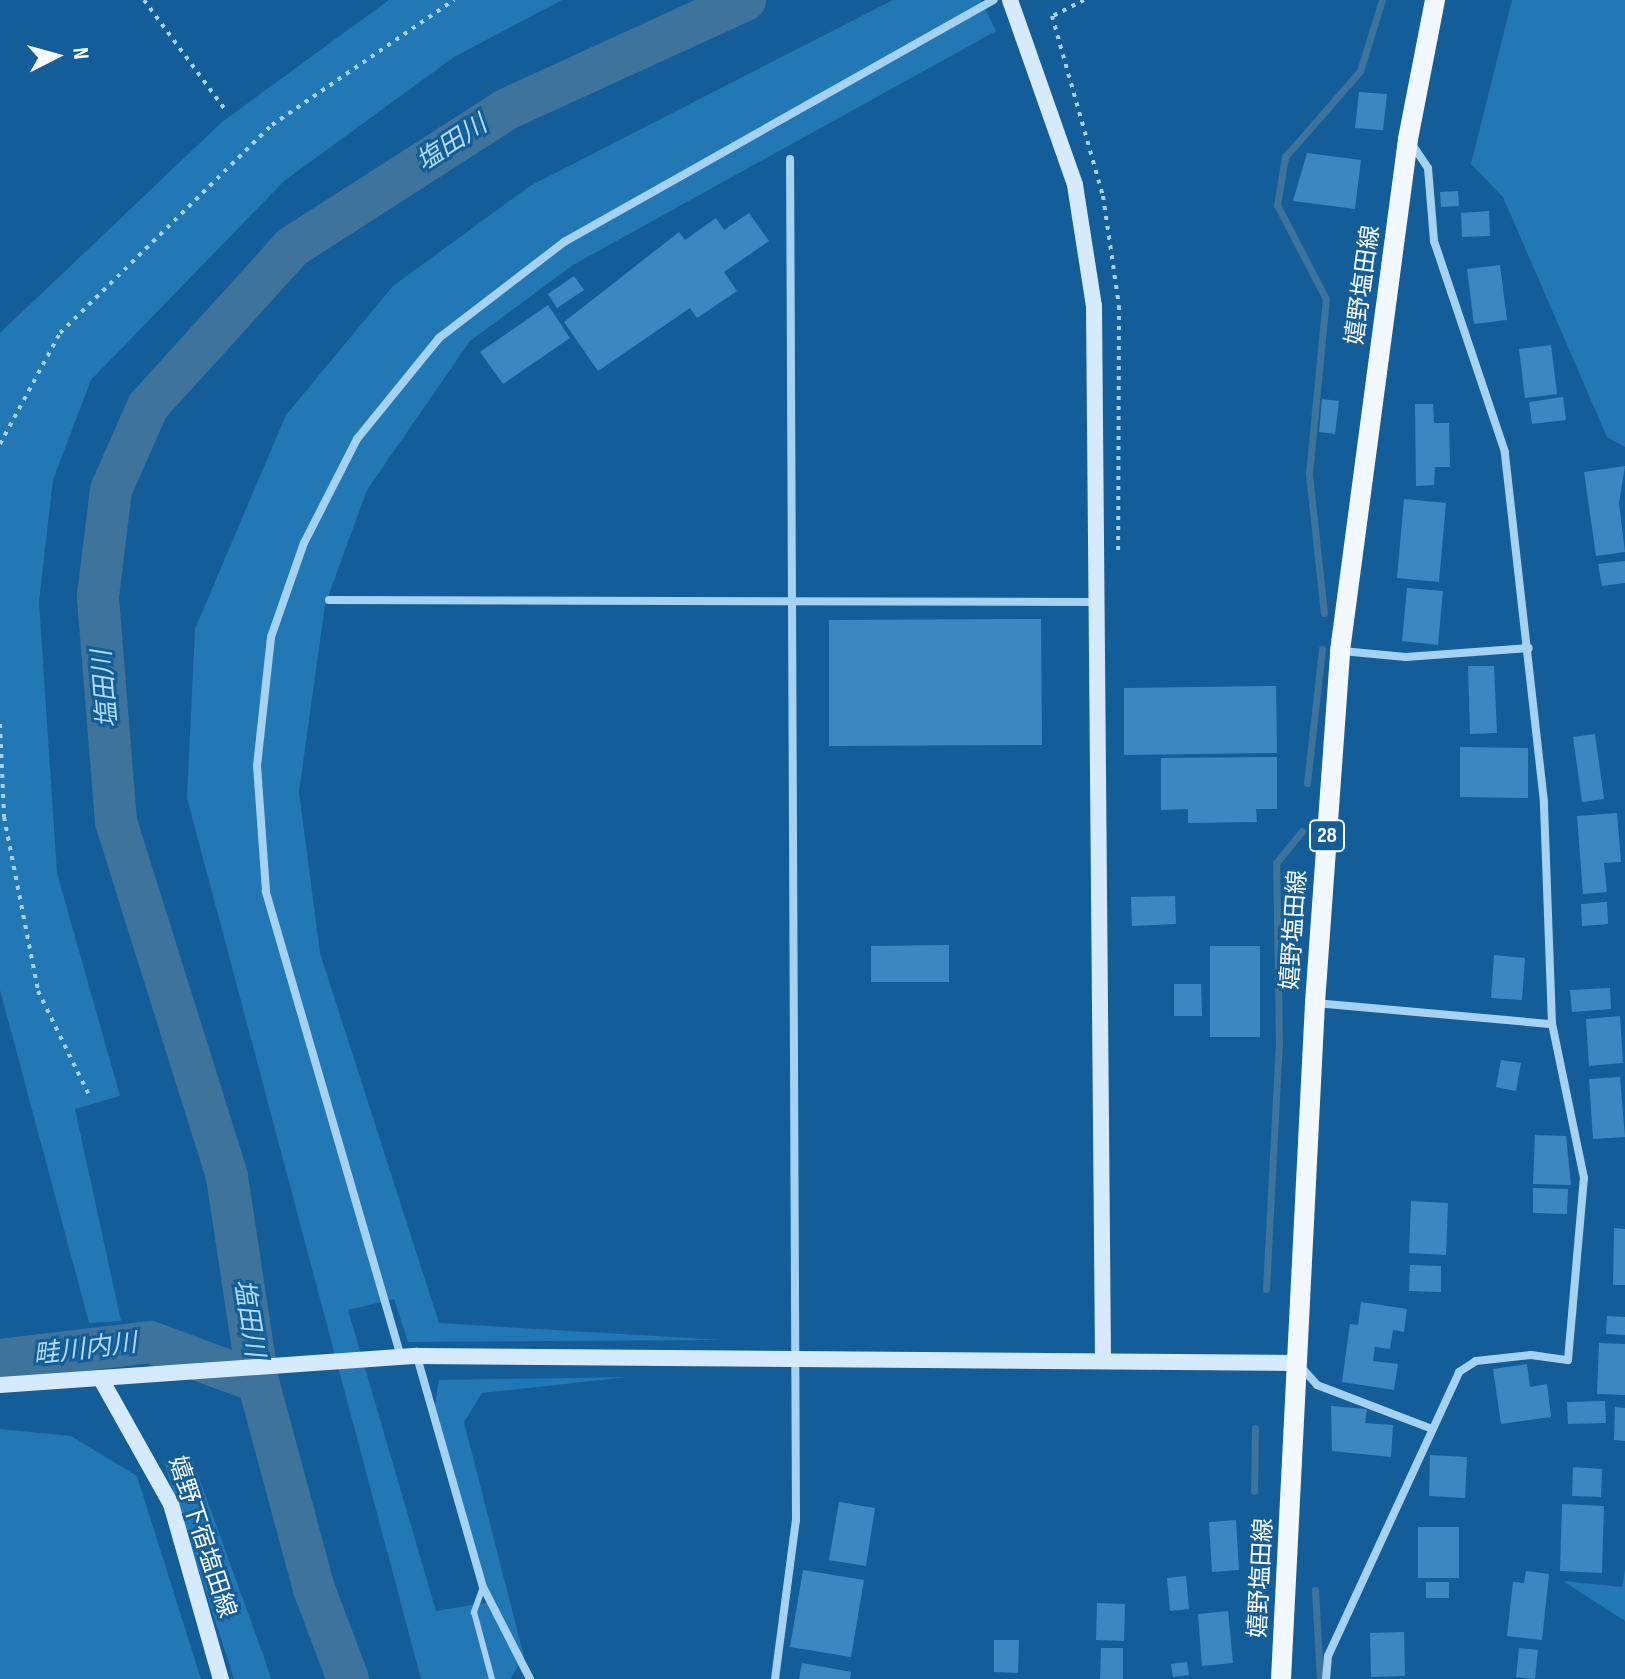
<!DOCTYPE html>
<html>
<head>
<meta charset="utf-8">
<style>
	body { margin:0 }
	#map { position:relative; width:1625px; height:1679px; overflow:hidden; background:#135e98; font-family:"Sofia Sans Condensed","Noto Sans JP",sans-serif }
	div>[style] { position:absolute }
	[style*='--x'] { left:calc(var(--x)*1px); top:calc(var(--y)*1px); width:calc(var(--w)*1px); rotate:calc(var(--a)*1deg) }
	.green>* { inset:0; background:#2277b5 }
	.stream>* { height:7px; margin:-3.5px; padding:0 3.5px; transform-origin:3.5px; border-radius:3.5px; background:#3e739c }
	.river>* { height:42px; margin:-21px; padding:0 21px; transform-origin:21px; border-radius:21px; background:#3e739c }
	.building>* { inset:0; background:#3c87c0 }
	.path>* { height:4px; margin-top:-2px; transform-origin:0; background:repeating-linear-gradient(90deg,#a5d2f3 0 4px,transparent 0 10px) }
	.lane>* { height:6px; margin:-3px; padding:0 3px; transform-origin:3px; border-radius:3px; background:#a5d2f3 }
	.street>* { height:8px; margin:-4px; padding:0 4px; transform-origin:4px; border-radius:4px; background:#a5d2f3 }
	.secondary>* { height:16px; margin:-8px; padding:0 8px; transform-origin:8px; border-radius:8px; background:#d5ebfd }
	.primary>* { height:20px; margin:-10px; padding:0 10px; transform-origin:10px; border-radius:10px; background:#f1f8ff }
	span { translate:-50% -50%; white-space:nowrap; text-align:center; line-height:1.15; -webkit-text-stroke:6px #135e98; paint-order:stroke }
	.shield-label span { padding:2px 6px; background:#135e98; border:2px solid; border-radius:6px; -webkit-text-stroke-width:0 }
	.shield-label { font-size:22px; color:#fff; font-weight:700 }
	.street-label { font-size:24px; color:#fff }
	.water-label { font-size:26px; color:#b2dbfa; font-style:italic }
	.north { position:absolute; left:16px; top:16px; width:80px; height:80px; -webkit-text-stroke:6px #135e98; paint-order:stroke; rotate:84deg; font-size:22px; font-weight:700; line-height:32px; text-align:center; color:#fff }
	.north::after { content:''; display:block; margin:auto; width:28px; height:36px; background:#fff; clip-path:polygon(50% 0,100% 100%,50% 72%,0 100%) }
</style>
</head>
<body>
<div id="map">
	<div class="green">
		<div style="clip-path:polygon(389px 0,562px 0,454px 57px,284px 181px,91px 380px,53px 480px,39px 602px,57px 873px,120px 1096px,75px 1109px,121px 1321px,89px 1323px,0 990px,0 333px,222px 122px)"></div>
		<div style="clip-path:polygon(893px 0,981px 0,996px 31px,573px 265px,470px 341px,367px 490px,325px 605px,299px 792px,320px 953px,439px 1323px,723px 1340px,408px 1342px,394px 1299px,348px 1310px,436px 1611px,491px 1602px,434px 1411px,439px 1380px,628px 1377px,482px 1393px,464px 1422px,524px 1657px,510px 1679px,421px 1679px,187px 798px,195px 629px,286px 415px,393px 286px,530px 186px)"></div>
		<div style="clip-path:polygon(1512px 0,1625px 0,1625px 447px,1607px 437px,1503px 197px,1471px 164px)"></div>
		<div style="clip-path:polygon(0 1429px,71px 1436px,137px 1476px,201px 1679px,0 1679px)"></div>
		<div style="clip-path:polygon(193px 1461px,266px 1663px,271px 1679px,234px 1679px,164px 1462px)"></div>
		<div style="clip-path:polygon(1625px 1569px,1625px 1621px,1563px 1581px,1622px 1587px)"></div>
	</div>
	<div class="stream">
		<div style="--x:1324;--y:613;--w:140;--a:-96.2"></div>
		<div style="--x:1309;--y:474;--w:176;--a:-84.5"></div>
		<div style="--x:1326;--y:299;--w:106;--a:-117.5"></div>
		<div style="--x:1277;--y:205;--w:49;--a:-80.5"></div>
		<div style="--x:1285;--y:157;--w:114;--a:-48.9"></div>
		<div style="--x:1360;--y:71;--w:74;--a:-72.8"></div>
		<div style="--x:1307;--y:783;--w:135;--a:-83.6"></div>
		<div style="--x:1266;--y:1289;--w:244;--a:-87"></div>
		<div style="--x:1279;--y:1045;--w:182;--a:-90.9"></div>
		<div style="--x:1276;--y:863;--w:41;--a:-50.9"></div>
		<div style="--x:1254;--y:1491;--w:63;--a:-89.1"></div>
		<div style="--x:1315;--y:1590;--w:89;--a:86.8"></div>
	</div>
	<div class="river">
		<div style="--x:0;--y:1360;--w:151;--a:-6.8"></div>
		<div style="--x:150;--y:1342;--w:115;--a:20.3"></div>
		<div style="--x:348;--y:1679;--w:96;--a:-110.7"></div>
		<div style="--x:314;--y:1589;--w:214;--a:-105.1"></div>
		<div style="--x:258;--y:1382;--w:208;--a:-98.6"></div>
		<div style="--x:227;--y:1176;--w:371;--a:-107.4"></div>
		<div style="--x:116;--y:822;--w:227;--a:-94.6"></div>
		<div style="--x:98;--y:596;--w:107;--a:-83"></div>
		<div style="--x:111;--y:490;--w:92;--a:-66.2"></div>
		<div style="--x:148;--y:406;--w:215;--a:-47.8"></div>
		<div style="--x:292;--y:247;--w:253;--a:-32.7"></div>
		<div style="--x:505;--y:110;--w:264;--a:-24.6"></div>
	</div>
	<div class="building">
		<div style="clip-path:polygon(1359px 92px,1387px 94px,1383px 130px,1355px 128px)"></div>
		<div style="clip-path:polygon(1307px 153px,1361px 160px,1355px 209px,1293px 201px)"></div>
		<div style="clip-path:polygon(1458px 191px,1459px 206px,1441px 207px,1440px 192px)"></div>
		<div style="clip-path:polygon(1489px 211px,1490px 236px,1462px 237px,1461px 213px)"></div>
		<div style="clip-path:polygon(749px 213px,769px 241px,724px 272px,737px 291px,697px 318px,690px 308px,598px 371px,564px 322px,679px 232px,685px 240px,716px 218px,724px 230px)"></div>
		<div style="clip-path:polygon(1500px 265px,1507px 320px,1474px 324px,1467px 269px)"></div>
		<div style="clip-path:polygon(574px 276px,584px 290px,557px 308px,548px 294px)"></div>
		<div style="clip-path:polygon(548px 305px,570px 338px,503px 384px,480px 352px)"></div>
		<div style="clip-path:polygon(1551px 345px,1557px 394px,1525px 398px,1519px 349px)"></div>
		<div style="clip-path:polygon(1563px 397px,1566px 420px,1532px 424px,1529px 402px)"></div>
		<div style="clip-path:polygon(1322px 399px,1339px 401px,1335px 434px,1319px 432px)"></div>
		<div style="clip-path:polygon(1415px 404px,1433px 404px,1434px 423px,1449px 423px,1450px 467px,1435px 467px,1434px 485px,1416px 486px)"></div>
		<div style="clip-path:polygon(1625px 466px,1619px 503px,1625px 552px,1596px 556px,1584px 472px)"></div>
		<div style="clip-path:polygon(1404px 499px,1446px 503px,1439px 582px,1397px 578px)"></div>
		<div style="clip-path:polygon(1625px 561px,1625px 583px,1602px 586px,1598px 564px)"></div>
		<div style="clip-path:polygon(1407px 588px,1443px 591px,1438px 645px,1402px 641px)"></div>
		<div style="clip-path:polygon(1041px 619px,1042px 745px,829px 746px,829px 620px)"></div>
		<div style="clip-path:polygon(1468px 666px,1494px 666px,1497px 733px,1470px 734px)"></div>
		<div style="clip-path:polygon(1276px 686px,1277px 753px,1124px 755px,1124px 688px)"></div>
		<div style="clip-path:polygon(1595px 734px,1604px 799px,1582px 802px,1573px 737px)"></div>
		<div style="clip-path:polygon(1460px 747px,1528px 748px,1528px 798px,1460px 797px)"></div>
		<div style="clip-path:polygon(1277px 757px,1277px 809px,1256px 809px,1257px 822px,1188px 823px,1188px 809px,1161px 810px,1161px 758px)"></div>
		<div style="clip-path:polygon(1617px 813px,1621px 862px,1604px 863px,1607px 892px,1583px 894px,1577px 816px)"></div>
		<div style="clip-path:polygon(1175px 896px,1176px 924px,1132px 926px,1131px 897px)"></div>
		<div style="clip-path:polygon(1607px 902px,1608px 924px,1582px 926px,1581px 904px)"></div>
		<div style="clip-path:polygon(949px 945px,949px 982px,871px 982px,871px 946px)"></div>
		<div style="clip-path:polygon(1210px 946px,1260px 946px,1260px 1037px,1210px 1037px)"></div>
		<div style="clip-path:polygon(1494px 955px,1525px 958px,1522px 1000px,1491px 998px)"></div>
		<div style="clip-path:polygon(1174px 984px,1201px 984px,1202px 1016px,1174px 1016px)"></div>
		<div style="clip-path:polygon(1610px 988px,1611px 1009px,1572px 1012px,1570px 990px)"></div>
		<div style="clip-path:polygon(1620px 1016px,1623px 1063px,1589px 1066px,1586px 1019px)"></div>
		<div style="clip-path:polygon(1501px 1060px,1521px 1063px,1516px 1091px,1496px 1087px)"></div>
		<div style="clip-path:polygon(1620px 1077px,1625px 1137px,1593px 1139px,1589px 1079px)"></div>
		<div style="clip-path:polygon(1535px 1135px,1566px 1136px,1571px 1185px,1533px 1184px)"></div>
		<div style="clip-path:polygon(1533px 1188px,1568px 1189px,1567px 1214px,1533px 1213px)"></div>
		<div style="clip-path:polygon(1411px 1201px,1448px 1203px,1446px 1255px,1409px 1253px)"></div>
		<div style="clip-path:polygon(1614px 1228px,1625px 1229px,1625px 1285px,1613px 1285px)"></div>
		<div style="clip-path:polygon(1410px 1265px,1441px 1266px,1441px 1292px,1409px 1291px)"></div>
		<div style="clip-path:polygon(1361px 1302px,1407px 1309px,1404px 1332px,1393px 1330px,1390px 1349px,1375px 1347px,1373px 1361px,1398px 1364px,1394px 1390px,1342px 1382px,1350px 1324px,1358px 1325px)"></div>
		<div style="clip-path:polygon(1607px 1316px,1625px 1317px,1625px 1335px,1606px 1334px)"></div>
		<div style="clip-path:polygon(1599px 1343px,1625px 1344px,1625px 1395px,1597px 1394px)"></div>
		<div style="clip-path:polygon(1527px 1364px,1530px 1387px,1547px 1384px,1551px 1417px,1501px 1424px,1493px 1369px)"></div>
		<div style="clip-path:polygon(1605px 1401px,1606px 1423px,1568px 1424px,1567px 1402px)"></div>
		<div style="clip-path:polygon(1331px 1406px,1367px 1409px,1365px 1423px,1393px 1425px,1391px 1457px,1332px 1451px)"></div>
		<div style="clip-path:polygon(1615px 1407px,1625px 1408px,1625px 1441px,1614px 1440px)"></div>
		<div style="clip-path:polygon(1430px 1455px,1467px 1457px,1465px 1498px,1429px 1496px)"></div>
		<div style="clip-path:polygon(1573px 1467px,1602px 1469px,1601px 1497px,1572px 1496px)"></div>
		<div style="clip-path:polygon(839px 1502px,875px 1508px,866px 1566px,829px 1560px)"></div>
		<div style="clip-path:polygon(1562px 1504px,1604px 1506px,1602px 1573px,1560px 1571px)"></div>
		<div style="clip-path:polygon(1236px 1520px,1239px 1570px,1212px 1572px,1209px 1522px)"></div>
		<div style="clip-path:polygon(1418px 1527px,1459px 1527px,1459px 1578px,1418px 1578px)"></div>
		<div style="clip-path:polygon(803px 1570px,864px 1580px,851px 1657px,790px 1647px)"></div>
		<div style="clip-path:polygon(1526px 1571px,1549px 1574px,1542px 1640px,1507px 1636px,1513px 1582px,1524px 1583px)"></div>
		<div style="clip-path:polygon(1186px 1576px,1189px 1609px,1170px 1611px,1167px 1578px)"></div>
		<div style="clip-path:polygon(1426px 1582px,1449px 1582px,1449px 1598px,1426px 1598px)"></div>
		<div style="clip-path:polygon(1097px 1603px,1125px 1604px,1124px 1641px,1096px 1640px)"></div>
		<div style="clip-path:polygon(1228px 1611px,1233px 1663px,1202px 1666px,1198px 1614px)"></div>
		<div style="clip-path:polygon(1404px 1632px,1405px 1676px,1371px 1677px,1370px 1633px)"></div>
		<div style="clip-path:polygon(994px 1640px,1019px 1640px,1018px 1673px,994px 1672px)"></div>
		<div style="clip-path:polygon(1101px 1648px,1123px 1648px,1123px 1679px,1100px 1679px)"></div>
		<div style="clip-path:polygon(1519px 1648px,1538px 1650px,1535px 1679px,1516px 1677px)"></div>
		<div style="clip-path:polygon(1187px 1662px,1189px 1675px,1173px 1677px,1171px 1664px)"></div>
		<div style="clip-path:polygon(802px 1663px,851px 1672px,850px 1679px,799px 1679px)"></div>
	</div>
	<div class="path">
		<div style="--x:144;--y:0;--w:139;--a:53.5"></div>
		<div style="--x:1084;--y:0;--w:36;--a:153"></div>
		<div style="--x:1052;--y:16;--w:187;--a:74.2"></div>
		<div style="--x:1103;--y:196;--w:111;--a:81.7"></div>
		<div style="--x:1119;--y:306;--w:249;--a:90.2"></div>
		<div style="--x:0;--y:444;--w:126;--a:-61.6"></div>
		<div style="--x:60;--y:333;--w:297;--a:-44.5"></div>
		<div style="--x:272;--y:125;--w:221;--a:-34.5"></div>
		<div style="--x:0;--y:724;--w:93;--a:87.5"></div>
		<div style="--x:4;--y:817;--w:177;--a:78.9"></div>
		<div style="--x:38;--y:991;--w:114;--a:63.9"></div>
	</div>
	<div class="lane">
		<div style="--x:483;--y:1587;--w:27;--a:110"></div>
		<div style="--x:474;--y:1612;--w:69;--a:75"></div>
	</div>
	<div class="street">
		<div style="--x:329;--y:600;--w:767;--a:0.15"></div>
		<div style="--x:1342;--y:651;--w:64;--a:5.4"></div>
		<div style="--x:1406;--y:657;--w:123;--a:-4.2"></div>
		<div style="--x:1315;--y:1003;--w:238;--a:5.1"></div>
		<div style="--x:401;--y:1357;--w:485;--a:-106.2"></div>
		<div style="--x:266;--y:891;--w:125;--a:-94.1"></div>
		<div style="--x:257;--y:766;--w:130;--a:-83.8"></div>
		<div style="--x:271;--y:637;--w:100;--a:-70.7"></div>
		<div style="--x:304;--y:543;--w:117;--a:-63"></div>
		<div style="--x:357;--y:439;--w:130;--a:-50.9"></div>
		<div style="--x:439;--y:338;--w:158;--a:-37.5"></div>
		<div style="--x:564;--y:242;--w:493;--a:-29.4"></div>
		<div style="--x:417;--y:1357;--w:239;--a:74"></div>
		<div style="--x:483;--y:1587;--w:103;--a:62.9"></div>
		<div style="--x:1301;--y:1367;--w:24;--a:48"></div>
		<div style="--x:1317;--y:1385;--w:123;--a:20.9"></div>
		<div style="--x:775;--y:1679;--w:160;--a:-82.5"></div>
		<div style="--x:796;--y:1520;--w:1361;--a:-90.25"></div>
		<div style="--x:1326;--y:1679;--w:23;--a:-85"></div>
		<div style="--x:1328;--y:1656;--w:313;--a:-65.2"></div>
		<div style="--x:1459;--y:1372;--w:20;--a:-33"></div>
		<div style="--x:1476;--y:1361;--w:55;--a:-6.2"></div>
		<div style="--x:1531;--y:1355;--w:37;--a:8"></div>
		<div style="--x:1568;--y:1360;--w:183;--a:-85"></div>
		<div style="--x:1584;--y:1178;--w:157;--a:-101.7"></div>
		<div style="--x:1552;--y:1024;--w:222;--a:-92.1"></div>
		<div style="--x:1544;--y:802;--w:352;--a:-96.4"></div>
		<div style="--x:1505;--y:452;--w:223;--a:-108.6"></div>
		<div style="--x:1434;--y:241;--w:73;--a:-94.7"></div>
		<div style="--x:1428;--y:168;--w:30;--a:-124"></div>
	</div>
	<div class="secondary">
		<div style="--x:1010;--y:0;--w:196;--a:70.6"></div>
		<div style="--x:1075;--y:185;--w:122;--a:81.1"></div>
		<div style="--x:1094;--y:306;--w:1052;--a:89.51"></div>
		<div style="--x:102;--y:1381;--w:141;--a:60.7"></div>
		<div style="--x:171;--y:1504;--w:182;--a:74.1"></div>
		<div style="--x:0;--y:1385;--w:418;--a:-4"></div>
		<div style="--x:417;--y:1356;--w:881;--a:0.46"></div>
	</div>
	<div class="primary">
		<div style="--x:1281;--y:1679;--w:677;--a:-87.12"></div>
		<div style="--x:1315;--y:1003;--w:353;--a:-85.9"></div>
		<div style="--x:1340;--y:651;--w:516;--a:-82.43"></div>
		<div style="--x:1408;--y:139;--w:142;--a:-79"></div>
	</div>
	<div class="shield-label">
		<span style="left:1327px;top:836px">28</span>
	</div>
	<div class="street-label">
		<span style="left:1363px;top:285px;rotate:-82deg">嬉野塩田線</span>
		<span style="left:1294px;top:930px;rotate:-86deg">嬉野塩田線</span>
		<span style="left:202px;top:1537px;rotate:72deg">嬉野下宿塩田線</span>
		<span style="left:1261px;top:1578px;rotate:-87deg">嬉野塩田線</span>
	</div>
	<div class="water-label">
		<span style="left:452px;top:144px;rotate:-33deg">塩田川</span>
		<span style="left:106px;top:689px;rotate:-95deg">塩田川</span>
		<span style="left:248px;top:1318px;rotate:81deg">塩田川</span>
		<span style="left:85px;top:1350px;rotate:-7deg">畦川内川</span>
	</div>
	<div class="north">N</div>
</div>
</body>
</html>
